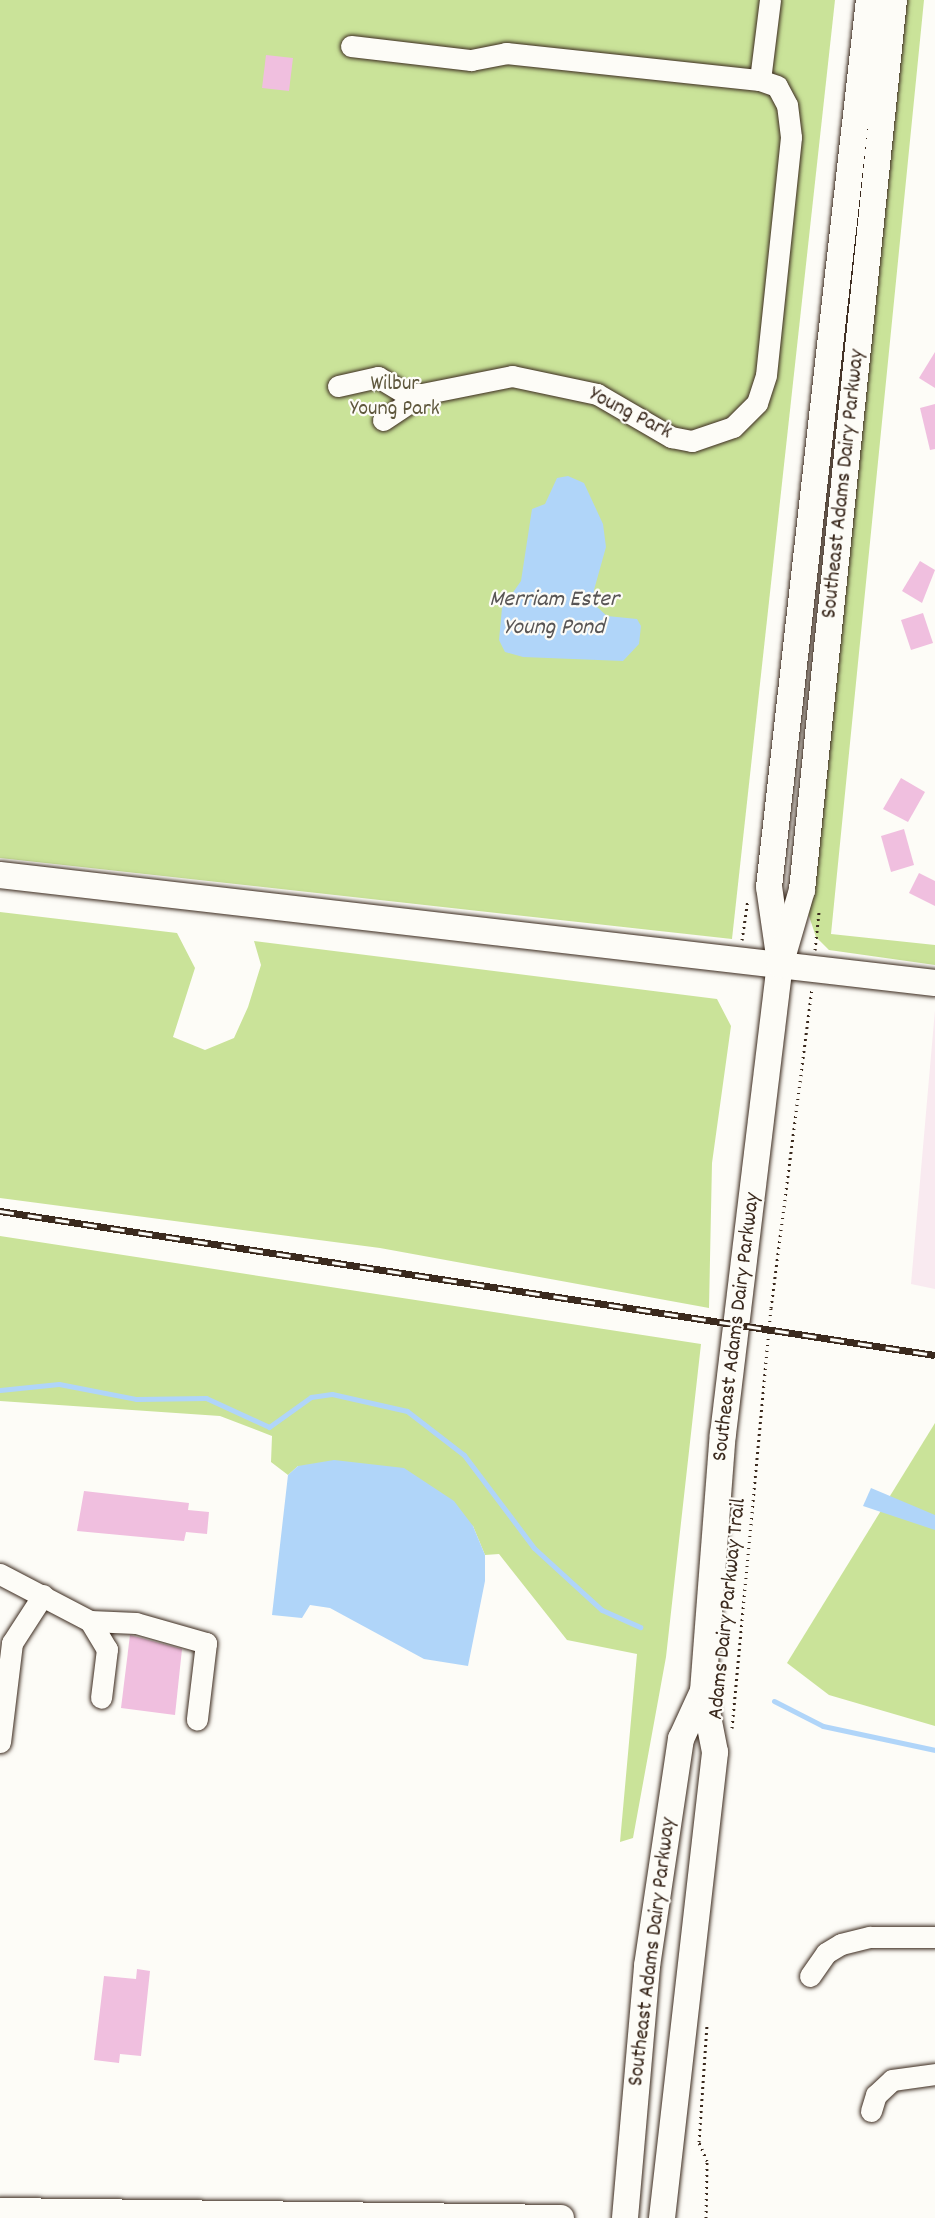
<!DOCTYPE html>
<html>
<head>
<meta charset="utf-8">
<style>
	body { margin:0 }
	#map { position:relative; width:935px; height:2218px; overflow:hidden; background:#fdfcf7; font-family:Dekko,sans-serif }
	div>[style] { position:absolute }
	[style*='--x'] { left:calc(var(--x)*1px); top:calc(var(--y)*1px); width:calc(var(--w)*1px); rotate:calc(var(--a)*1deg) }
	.built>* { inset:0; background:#f9eaf0 }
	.green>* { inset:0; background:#cae399 }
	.water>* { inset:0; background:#b0d5f9 }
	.stream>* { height:5px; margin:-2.5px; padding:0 2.5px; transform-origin:2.5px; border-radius:2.5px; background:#b0d5f9 }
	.building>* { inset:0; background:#f0bfdf }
	.path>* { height:3px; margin-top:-1.5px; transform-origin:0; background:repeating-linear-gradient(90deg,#3b2a1e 0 1.5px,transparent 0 6px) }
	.roads { filter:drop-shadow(0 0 2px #3b2a1e) drop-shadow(0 0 2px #3b2a1e) }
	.minor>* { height:21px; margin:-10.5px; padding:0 10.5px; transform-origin:10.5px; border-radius:10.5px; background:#fdfcf7 }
	.major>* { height:26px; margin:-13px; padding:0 13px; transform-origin:13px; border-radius:13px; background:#fdfcf7 }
	.rail>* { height:7px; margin-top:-3.5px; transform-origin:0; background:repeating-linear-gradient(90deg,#fdfcf7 0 14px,#3b2a1e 0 28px); box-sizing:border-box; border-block:2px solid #3b2a1e }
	span { translate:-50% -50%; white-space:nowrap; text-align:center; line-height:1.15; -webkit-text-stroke:4.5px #fdfcf7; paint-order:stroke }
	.park-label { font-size:22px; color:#5f583d }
	.street-label { font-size:22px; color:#3b2a1e }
	.water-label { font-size:24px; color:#585555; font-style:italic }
</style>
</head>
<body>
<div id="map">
	<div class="built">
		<div style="clip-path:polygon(935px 1010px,935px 1289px,911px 1284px)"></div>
	</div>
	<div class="green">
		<div style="clip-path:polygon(0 0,835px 0,732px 939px,0 858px)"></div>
		<div style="clip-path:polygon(903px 0,924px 0,831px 934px,935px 945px,935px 965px,829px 950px,816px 937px,808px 913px)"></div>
		<div style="clip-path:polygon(0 912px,177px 933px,195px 968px,173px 1037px,205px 1050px,234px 1038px,248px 1007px,261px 965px,254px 941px,717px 999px,731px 1026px,712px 1163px,709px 1308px,380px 1248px,0 1198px)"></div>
		<div style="clip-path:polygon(0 1236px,701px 1344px,666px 1657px,633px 1838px,620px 1842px,637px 1654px,567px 1640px,499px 1554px,485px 1555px,473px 1526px,298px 1466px,288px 1475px,271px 1462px,272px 1436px,220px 1416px,0 1401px)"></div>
		<div style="clip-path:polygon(935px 1423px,935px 1726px,829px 1695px,787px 1663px)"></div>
	</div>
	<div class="water">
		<div style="clip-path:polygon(568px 476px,584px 483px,603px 524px,606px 547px,594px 590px,597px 607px,607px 616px,637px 619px,641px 626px,639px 644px,623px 661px,523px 657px,505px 652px,499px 640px,502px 608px,521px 581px,532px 509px,545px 504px,557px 478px)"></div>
		<div style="clip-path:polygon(334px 1460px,404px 1468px,454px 1501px,473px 1526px,485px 1555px,485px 1581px,468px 1666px,424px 1659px,330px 1608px,310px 1605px,302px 1618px,272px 1615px,288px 1475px,298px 1466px)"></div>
		<div style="clip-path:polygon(871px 1488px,935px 1515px,935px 1530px,863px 1506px)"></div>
	</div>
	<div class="stream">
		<div style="--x:0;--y:1390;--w:59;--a:-5.8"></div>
		<div style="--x:59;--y:1384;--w:78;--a:11"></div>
		<div style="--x:136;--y:1399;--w:70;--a:-0.8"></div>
		<div style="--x:206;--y:1398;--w:69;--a:24.7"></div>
		<div style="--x:269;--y:1427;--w:52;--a:-35.5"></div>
		<div style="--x:311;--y:1397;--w:21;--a:-8"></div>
		<div style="--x:332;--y:1394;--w:77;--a:12.8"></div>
		<div style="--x:407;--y:1411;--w:72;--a:37.7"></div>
		<div style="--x:464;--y:1455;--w:116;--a:53"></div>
		<div style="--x:534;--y:1548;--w:92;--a:42.4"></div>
		<div style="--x:602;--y:1610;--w:42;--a:24.1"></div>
		<div style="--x:774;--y:1701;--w:55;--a:27"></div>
		<div style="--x:823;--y:1726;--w:115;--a:12.1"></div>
	</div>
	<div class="building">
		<div style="clip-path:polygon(266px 55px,293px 58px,289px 91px,262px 88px)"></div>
		<div style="clip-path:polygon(935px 352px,935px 388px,919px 378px)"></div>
		<div style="clip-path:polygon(935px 404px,935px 449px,930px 450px,920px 408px)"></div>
		<div style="clip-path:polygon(920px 561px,935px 570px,922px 603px,902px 591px)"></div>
		<div style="clip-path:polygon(923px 613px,933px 643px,911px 650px,901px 620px)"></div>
		<div style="clip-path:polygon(901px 778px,925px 792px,908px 822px,883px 809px)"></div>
		<div style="clip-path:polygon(904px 829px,914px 865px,891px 872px,881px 836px)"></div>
		<div style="clip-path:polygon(919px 873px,935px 881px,935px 906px,909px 893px)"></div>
		<div style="clip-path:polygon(84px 1491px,189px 1503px,188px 1510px,209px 1512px,207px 1534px,186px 1532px,184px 1541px,77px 1531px)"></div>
		<div style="clip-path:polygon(130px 1635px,182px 1649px,175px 1715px,121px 1708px)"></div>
		<div style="clip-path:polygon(137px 1969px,150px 1971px,141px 2056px,120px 2054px,119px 2063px,94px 2060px,104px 1976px,136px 1979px)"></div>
	</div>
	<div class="path">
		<div style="--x:742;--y:940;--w:41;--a:-81.7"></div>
		<div style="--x:815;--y:950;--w:38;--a:-84"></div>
		<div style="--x:732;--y:1728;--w:422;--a:-84.7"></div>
		<div style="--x:771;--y:1308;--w:322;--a:-82.7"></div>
		<div style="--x:706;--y:2218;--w:57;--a:-89"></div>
		<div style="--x:707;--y:2161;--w:21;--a:-113"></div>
		<div style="--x:699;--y:2142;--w:117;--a:-86.1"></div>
	</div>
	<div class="roads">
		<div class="minor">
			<div style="--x:351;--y:46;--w:121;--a:6.7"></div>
			<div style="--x:471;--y:60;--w:36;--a:-11"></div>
			<div style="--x:506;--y:53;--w:255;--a:6.1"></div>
			<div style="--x:760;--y:80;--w:81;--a:-82.9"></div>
			<div style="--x:338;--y:386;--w:41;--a:-12.7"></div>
			<div style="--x:378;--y:377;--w:33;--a:31"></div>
			<div style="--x:406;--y:394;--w:16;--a:0"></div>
			<div style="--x:422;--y:394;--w:92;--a:-11.3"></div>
			<div style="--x:512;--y:376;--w:87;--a:12"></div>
			<div style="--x:597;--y:394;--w:86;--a:30.2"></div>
			<div style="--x:671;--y:437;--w:21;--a:11"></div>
			<div style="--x:692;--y:441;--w:43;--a:-18.9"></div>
			<div style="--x:733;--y:427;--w:34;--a:-45"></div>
			<div style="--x:757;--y:403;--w:29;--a:-72"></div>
			<div style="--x:766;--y:375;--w:239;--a:-84"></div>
			<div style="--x:791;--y:137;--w:32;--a:-97"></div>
			<div style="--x:787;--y:105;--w:21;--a:-118"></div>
			<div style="--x:777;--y:86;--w:18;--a:-161"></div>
			<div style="--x:383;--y:420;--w:47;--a:-33.7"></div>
			<div style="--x:0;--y:1574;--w:102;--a:27.6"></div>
			<div style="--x:90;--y:1621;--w:46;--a:2.5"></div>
			<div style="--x:136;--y:1623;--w:73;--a:15.9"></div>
			<div style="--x:206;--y:1643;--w:77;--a:96.8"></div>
			<div style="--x:90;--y:1621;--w:33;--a:59"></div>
			<div style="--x:107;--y:1649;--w:49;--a:97"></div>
			<div style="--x:0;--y:1742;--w:100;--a:-83.1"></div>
			<div style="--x:12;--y:1643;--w:57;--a:-57.1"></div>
			<div style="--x:810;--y:1976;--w:28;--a:-55"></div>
			<div style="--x:826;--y:1953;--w:17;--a:-31"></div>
			<div style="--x:841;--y:1944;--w:30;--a:-14"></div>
			<div style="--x:870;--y:1937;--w:65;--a:0"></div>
			<div style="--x:871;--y:2111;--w:17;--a:-73"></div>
			<div style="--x:876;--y:2095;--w:22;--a:-43"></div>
			<div style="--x:892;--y:2080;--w:43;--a:-7.9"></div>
		</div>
		<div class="major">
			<div style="--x:0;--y:875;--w:941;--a:6.59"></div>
			<div style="--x:779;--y:956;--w:70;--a:-98.2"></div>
			<div style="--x:769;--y:887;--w:893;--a:-83.57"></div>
			<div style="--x:0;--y:2211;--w:561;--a:0.71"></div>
			<div style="--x:625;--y:2218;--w:253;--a:-85"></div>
			<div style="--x:647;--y:1966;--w:230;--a:-81.5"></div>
			<div style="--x:681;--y:1739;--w:53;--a:-65.4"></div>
			<div style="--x:662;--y:2218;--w:469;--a:-83.5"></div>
			<div style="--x:715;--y:1752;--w:62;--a:-101.1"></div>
			<div style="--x:703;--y:1691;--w:258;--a:-85.6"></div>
			<div style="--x:723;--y:1434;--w:472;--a:-83.1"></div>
			<div style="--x:780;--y:965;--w:78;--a:-73.7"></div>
			<div style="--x:802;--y:890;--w:895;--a:-84.1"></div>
		</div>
	</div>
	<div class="rail">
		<div style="--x:0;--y:1211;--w:946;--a:8.76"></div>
	</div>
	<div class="park-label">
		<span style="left:395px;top:397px">Wilbur<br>Young Park</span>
	</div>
	<div class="street-label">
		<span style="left:630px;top:414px;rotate:27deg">Young Park</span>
		<span style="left:844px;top:484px;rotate:-84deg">Southeast Adams Dairy Parkway</span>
		<span style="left:737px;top:1327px;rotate:-83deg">Southeast Adams Dairy Parkway</span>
		<span style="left:728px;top:1609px;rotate:-84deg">Adams Dairy Parkway Trail</span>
		<span style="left:653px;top:1952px;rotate:-83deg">Southeast Adams Dairy Parkway</span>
	</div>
	<div class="water-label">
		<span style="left:554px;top:615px">Merriam Ester<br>Young Pond</span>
	</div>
</div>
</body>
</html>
